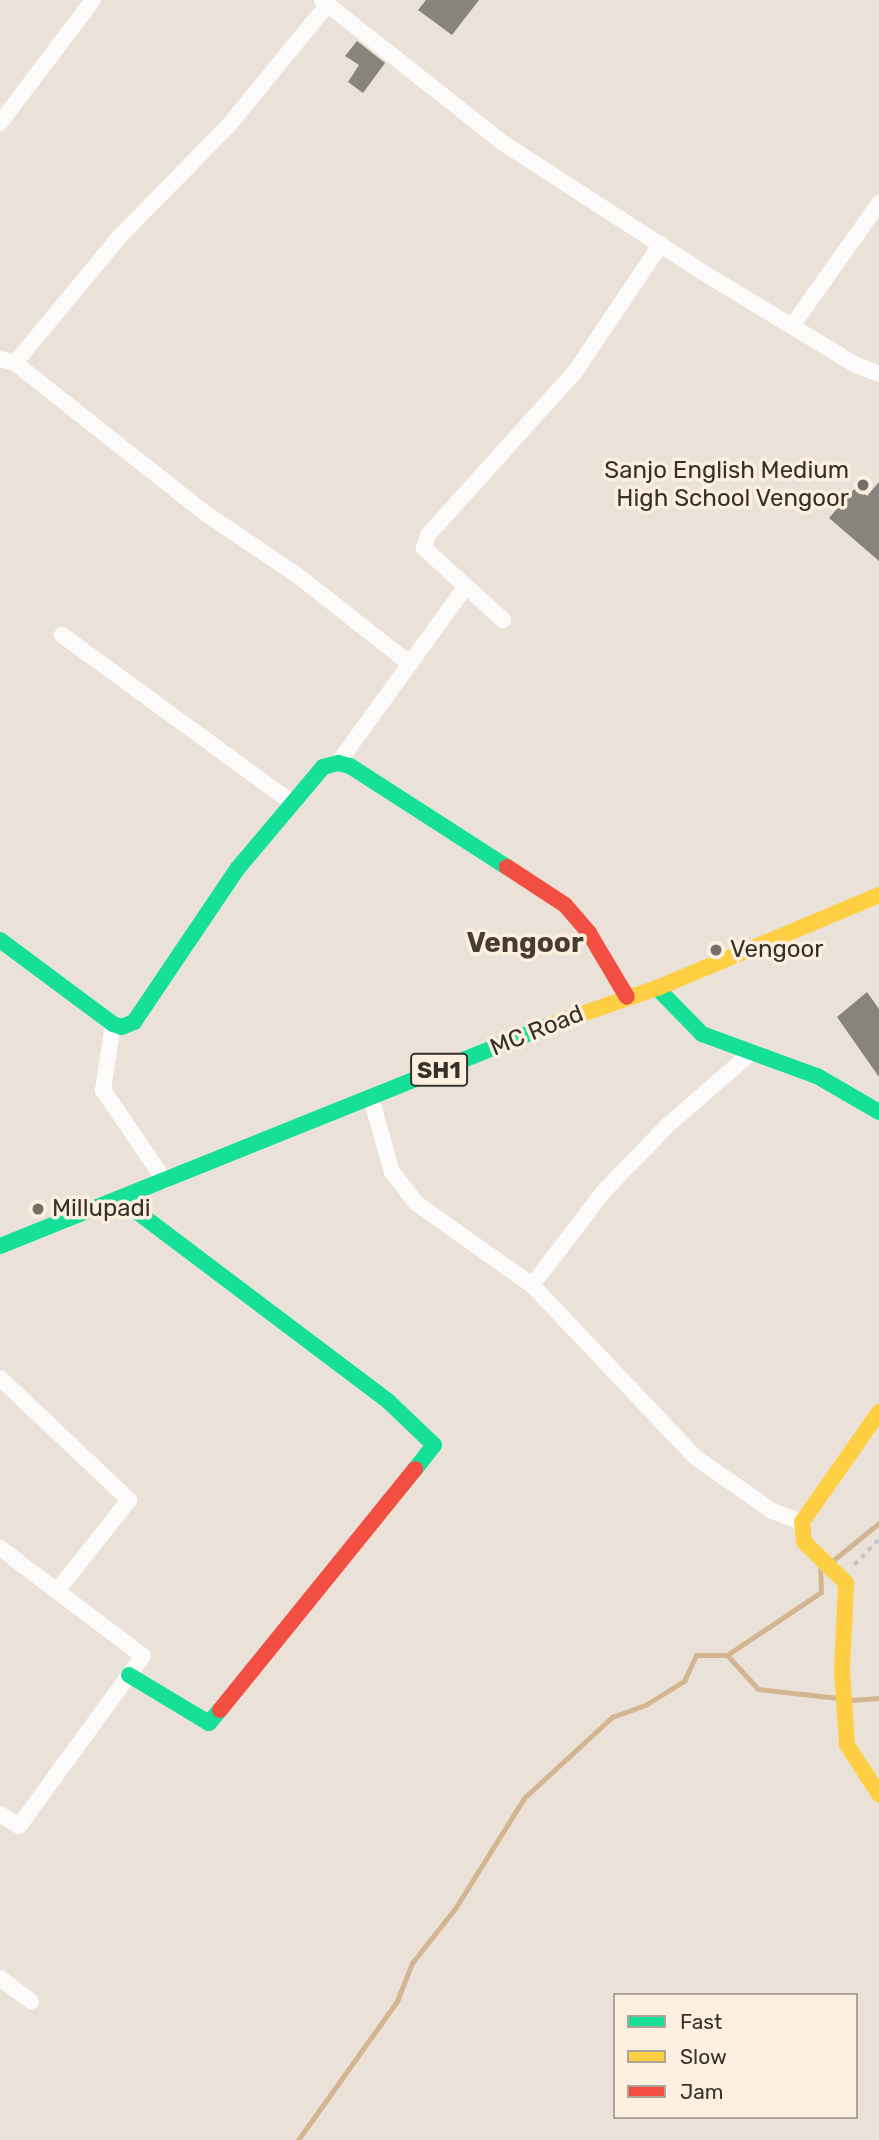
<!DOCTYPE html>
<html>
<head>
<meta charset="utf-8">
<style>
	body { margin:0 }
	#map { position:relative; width:879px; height:2140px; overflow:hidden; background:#eae2d9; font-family:Rubik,sans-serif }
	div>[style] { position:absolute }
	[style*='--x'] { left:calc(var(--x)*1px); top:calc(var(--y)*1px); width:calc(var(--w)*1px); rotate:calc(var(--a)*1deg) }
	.stream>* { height:5px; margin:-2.5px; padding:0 2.5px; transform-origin:2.5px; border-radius:2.5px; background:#d3b592 }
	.building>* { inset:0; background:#89837d }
	.path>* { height:3.5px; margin-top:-1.75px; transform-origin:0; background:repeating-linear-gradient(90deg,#c7c5c3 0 5px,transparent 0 10px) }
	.street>* { height:16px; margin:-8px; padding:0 8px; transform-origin:8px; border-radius:8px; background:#fcfbf9 }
	.fast>* { height:16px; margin:-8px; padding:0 8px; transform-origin:8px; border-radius:8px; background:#16e098 }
	.slow>* { height:16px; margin:-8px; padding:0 8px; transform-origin:8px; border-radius:8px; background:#ffcf43 }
	.jam>* { height:16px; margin:-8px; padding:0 8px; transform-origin:8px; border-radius:8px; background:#f24e42 }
	.dots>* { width:19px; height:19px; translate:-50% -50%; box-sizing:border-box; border:4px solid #fdefe0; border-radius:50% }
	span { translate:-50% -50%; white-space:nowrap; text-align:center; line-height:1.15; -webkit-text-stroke:7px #fdefe0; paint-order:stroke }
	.shield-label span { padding:2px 5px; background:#fdefe0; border:2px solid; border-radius:5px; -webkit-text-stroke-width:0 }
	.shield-label { font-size:23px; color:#37312c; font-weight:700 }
	.poi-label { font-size:24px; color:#37312c }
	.right { translate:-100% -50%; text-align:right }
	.left { translate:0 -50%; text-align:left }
	.street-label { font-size:24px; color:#37312c }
	.quarter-label { font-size:28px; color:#463c2f; font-weight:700 }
	.legend { position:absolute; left:613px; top:1993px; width:245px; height:126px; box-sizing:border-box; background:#fdefe0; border:2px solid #aea398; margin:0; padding:9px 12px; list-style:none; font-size:21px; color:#37312c }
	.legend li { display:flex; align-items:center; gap:14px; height:35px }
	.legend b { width:35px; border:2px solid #aea398 }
</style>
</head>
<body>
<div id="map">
	<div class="stream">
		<div style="--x:831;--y:1562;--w:62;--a:-39.1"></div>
		<div style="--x:727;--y:1655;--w:113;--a:-33.8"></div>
		<div style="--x:821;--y:1592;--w:23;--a:-92"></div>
		<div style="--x:851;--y:1700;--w:28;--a:-4"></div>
		<div style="--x:298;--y:2140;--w:171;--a:-54.5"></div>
		<div style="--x:397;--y:2001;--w:41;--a:-68.5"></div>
		<div style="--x:412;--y:1963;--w:71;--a:-51.8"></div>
		<div style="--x:456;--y:1907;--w:128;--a:-58"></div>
		<div style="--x:524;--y:1798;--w:120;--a:-42.6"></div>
		<div style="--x:612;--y:1717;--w:37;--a:-20"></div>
		<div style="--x:647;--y:1704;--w:44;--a:-31.9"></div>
		<div style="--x:684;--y:1681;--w:29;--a:-65"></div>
		<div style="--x:696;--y:1655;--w:31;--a:0"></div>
		<div style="--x:727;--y:1655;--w:46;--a:47.6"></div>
		<div style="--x:758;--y:1689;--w:81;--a:6.4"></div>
	</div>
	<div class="building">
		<div style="clip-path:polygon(426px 0,479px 0,452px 35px,418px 10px)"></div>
		<div style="clip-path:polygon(357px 41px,385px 63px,363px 93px,348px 82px,359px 65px,345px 56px)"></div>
		<div style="clip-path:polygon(879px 482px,879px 561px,829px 518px,856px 487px,867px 496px)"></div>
		<div style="clip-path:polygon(867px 992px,879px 1009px,879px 1077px,837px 1017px)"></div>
	</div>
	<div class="path">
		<div style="--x:854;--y:1565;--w:36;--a:-46"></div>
	</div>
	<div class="street">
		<div style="--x:322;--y:0;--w:231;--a:38.3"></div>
		<div style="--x:503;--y:143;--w:234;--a:32.9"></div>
		<div style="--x:699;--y:270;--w:184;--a:31.2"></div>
		<div style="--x:856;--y:365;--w:25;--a:21"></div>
		<div style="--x:0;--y:123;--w:154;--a:-52.9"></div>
		<div style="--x:792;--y:326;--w:151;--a:-54.7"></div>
		<div style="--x:0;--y:359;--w:16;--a:15"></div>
		<div style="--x:15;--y:363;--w:242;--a:38.3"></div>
		<div style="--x:205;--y:513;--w:111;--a:34"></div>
		<div style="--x:297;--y:575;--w:144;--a:38.2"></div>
		<div style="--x:15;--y:363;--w:166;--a:-50.4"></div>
		<div style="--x:121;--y:235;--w:154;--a:-45.5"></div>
		<div style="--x:229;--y:125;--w:156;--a:-50.7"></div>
		<div style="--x:503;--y:620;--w:107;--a:-137.7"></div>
		<div style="--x:424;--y:548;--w:14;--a:-73"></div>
		<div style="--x:428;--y:535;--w:219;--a:-48"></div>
		<div style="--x:575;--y:372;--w:154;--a:-56.1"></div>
		<div style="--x:62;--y:635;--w:283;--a:36.1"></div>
		<div style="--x:338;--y:763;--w:218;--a:-54.1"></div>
		<div style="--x:113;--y:1024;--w:67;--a:98.6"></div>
		<div style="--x:103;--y:1090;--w:110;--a:55.7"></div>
		<div style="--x:371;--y:1098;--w:77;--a:74.2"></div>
		<div style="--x:392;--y:1172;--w:39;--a:52"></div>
		<div style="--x:416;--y:1203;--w:142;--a:35.3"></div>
		<div style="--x:532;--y:1285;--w:237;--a:46.5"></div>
		<div style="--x:695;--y:1457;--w:94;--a:35"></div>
		<div style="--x:772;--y:1511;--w:32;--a:20"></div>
		<div style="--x:532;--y:1285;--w:120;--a:-52.5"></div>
		<div style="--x:605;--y:1190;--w:91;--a:-45.9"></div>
		<div style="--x:668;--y:1125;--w:111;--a:-41"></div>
		<div style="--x:0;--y:1378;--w:178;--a:43.4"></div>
		<div style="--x:129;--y:1500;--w:116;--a:128.4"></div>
		<div style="--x:0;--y:1548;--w:179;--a:37.1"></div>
		<div style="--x:143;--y:1656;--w:210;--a:126.1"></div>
		<div style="--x:19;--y:1826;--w:22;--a:-148"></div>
		<div style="--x:0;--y:1978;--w:39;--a:37"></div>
	</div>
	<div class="fast">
		<div style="--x:0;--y:940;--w:141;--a:36.6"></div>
		<div style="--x:113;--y:1024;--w:9;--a:18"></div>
		<div style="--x:122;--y:1027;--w:13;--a:-23"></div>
		<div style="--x:134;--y:1022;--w:186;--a:-56"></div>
		<div style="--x:238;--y:868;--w:132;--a:-49.9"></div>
		<div style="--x:323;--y:767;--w:16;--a:-15"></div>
		<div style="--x:338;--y:763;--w:12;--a:14"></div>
		<div style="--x:350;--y:766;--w:187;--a:32.8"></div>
		<div style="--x:657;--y:988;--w:64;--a:45.6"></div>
		<div style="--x:702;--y:1034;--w:122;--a:20.1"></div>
		<div style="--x:817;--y:1076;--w:72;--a:30.1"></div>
		<div style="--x:120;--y:1199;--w:337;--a:37"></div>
		<div style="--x:389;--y:1402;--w:62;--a:43.7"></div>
		<div style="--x:434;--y:1445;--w:31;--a:128"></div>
		<div style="--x:0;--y:1246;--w:593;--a:-21.89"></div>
		<div style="--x:129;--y:1675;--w:93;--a:31"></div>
		<div style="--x:209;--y:1723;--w:17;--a:-50"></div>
	</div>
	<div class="slow">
		<div style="--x:550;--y:1025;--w:113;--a:-19.1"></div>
		<div style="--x:657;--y:988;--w:241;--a:-22.7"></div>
		<div style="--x:879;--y:1412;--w:134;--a:125"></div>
		<div style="--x:802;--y:1522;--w:20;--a:84"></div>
		<div style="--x:804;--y:1542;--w:59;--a:44.3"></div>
		<div style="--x:846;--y:1583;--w:88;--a:92.6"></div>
		<div style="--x:842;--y:1671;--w:74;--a:86.1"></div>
		<div style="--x:847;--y:1745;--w:59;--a:56.9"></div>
	</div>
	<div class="jam">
		<div style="--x:507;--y:867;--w:69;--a:33.2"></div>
		<div style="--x:565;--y:905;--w:37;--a:49"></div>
		<div style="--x:589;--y:933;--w:74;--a:59.3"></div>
		<div style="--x:220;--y:1710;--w:310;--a:-51"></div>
	</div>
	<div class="dots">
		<div style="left:863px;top:485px;background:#766f69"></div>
		<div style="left:716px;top:950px;background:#766f69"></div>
		<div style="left:38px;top:1209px;background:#766f69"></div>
	</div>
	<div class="shield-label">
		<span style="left:439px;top:1070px">SH1</span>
	</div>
	<div class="poi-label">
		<span class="right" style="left:849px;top:485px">Sanjo English Medium<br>High School Vengoor</span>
		<span class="left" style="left:730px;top:950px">Vengoor</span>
		<span class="left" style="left:52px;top:1209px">Millupadi</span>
	</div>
	<div class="street-label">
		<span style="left:537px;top:1031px;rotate:-22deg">MC Road</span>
	</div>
	<div class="quarter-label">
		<span style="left:525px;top:943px">Vengoor</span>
	</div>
	<ul class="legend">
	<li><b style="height:9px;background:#16e098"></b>Fast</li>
	<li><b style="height:9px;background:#ffcf43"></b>Slow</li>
	<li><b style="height:9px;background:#f24e42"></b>Jam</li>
	</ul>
</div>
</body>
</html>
